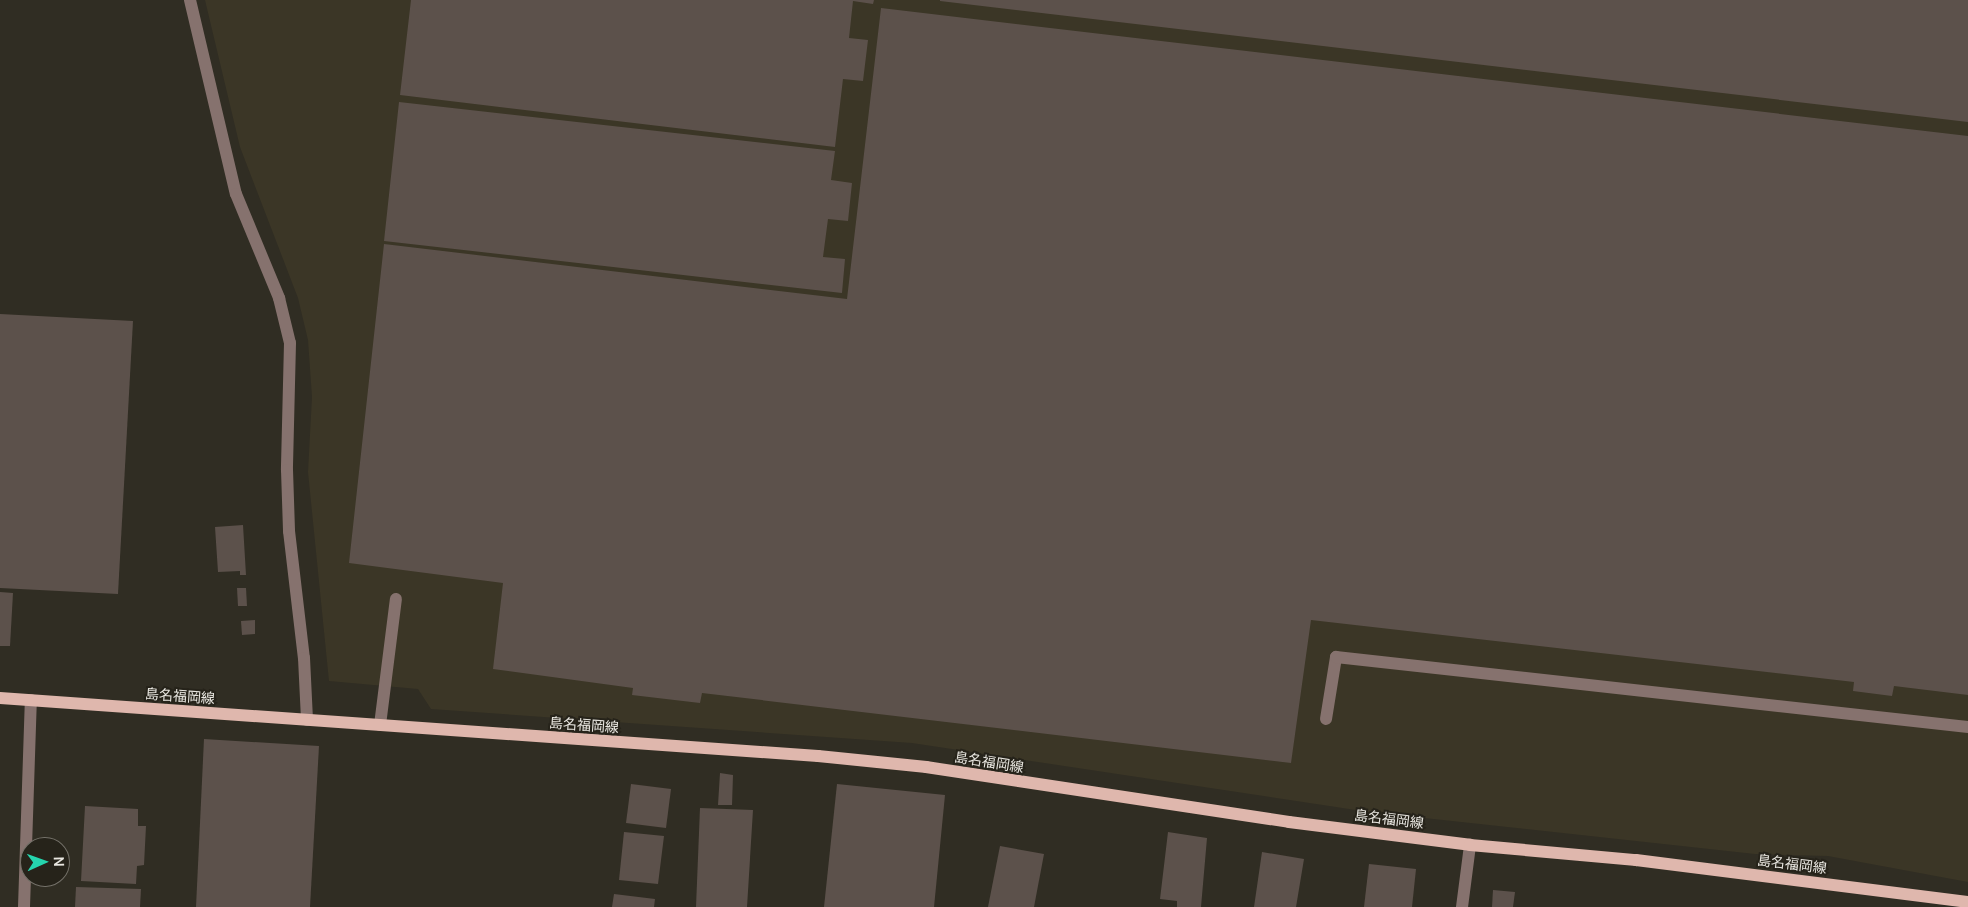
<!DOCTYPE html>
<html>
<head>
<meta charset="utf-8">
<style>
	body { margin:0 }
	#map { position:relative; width:1968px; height:907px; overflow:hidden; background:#302d23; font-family:Manrope,"Noto Sans JP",sans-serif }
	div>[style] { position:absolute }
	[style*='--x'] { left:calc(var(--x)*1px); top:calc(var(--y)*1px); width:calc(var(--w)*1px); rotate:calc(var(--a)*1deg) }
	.built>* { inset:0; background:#3b3626 }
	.building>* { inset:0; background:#5c514b }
	.minor>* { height:12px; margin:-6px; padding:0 6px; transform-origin:6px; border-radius:6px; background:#86726e }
	.major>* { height:12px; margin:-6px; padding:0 6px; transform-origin:6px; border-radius:6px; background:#dfb7ad }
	span { translate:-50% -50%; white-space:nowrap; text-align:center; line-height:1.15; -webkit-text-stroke:4px #26231a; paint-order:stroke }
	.street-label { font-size:14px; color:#e8e6e0 }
	.north { position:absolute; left:20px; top:837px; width:50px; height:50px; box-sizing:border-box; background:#26231a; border:1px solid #747169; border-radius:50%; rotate:88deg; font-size:14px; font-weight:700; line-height:20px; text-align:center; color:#e8e6e0 }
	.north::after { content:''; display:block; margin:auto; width:18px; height:22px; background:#25d5ae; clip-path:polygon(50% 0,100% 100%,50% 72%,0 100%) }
</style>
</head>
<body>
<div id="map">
	<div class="built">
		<div style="clip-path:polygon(205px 0,1968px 0,1968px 882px,1828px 856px,1755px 854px,1369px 812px,912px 743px,431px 709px,418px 689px,329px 681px,308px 472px,312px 397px,308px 340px,298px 298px,240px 147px)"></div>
	</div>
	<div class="building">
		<div style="clip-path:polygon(411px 0,874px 0,873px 4px,853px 1px,849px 38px,868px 40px,863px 81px,843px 79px,835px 147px,400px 95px)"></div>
		<div style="clip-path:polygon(940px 0,1968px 0,1968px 122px,940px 1px)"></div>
		<div style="clip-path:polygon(881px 8px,1968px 136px,1968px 695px,1894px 686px,1892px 696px,1853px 691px,1854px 682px,1311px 620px,1291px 763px,702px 693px,700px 703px,632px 695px,633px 688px,493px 669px,503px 583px,349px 563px,384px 244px,847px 299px)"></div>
		<div style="clip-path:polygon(399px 102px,835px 151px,831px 180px,852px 183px,848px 221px,828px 219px,823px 257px,845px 259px,842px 293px,384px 241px)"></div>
		<div style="clip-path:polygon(0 314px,133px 321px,118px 594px,0 588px)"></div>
		<div style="clip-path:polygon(243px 525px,246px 575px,240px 575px,240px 571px,218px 572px,215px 527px)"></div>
		<div style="clip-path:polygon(237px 588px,246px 588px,247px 606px,238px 606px)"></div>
		<div style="clip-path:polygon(0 592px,13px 593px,10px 646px,0 646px)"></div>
		<div style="clip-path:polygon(255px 620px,255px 634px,242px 635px,241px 621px)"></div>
		<div style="clip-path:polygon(204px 739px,319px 746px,310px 907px,196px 907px)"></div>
		<div style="clip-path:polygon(720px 773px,733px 775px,732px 805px,718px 805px)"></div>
		<div style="clip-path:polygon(631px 784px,671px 789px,666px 828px,626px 823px)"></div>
		<div style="clip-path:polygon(837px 784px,945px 795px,934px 907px,824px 907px)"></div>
		<div style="clip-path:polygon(85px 806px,138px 809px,138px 826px,146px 826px,144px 865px,137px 866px,136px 884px,81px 881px)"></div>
		<div style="clip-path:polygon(700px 808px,753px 810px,747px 907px,696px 907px)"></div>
		<div style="clip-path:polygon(624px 832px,664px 836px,658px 884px,619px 880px)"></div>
		<div style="clip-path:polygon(1168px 832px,1207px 838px,1201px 907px,1177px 907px,1177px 901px,1160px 899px)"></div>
		<div style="clip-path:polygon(1000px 846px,1044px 854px,1034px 907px,988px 907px)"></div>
		<div style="clip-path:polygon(1262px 852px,1304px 859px,1296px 907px,1254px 907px)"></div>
		<div style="clip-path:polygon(1369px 864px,1416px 869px,1412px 907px,1364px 907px)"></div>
		<div style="clip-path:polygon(76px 887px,141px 889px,140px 907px,75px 907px)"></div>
		<div style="clip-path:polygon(1493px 890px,1515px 892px,1513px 907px,1492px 907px)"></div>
		<div style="clip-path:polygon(614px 894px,655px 899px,654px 907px,612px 907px)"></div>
	</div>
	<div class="minor">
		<div style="--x:190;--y:0;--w:199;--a:76.7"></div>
		<div style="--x:236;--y:194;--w:113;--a:67.5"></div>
		<div style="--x:279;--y:298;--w:46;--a:76.3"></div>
		<div style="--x:290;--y:343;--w:127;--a:91.4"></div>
		<div style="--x:287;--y:470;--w:61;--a:88.1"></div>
		<div style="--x:289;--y:531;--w:128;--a:83.3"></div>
		<div style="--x:304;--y:658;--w:62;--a:87.2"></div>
		<div style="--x:1326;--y:719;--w:63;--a:-80.8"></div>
		<div style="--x:1336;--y:657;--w:636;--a:6.32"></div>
		<div style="--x:380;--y:725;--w:127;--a:-82.8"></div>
		<div style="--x:24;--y:907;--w:207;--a:-88.1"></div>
		<div style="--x:1462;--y:907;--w:63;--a:-82.6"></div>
	</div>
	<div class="major">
		<div style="--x:0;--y:698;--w:820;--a:4.06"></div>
		<div style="--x:818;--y:756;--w:109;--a:5.8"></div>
		<div style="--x:926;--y:767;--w:367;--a:8.6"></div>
		<div style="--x:1289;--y:822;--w:182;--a:7.2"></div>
		<div style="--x:1470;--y:845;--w:167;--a:5.2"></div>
		<div style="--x:1636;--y:860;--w:335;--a:7.2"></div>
	</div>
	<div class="street-label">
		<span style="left:180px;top:696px;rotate:4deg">島名福岡線</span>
		<span style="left:584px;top:725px;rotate:4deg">島名福岡線</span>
		<span style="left:989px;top:762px;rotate:9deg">島名福岡線</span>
		<span style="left:1389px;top:819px;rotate:7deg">島名福岡線</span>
		<span style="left:1792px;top:864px;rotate:7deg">島名福岡線</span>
	</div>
	<div class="north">N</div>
</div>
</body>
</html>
